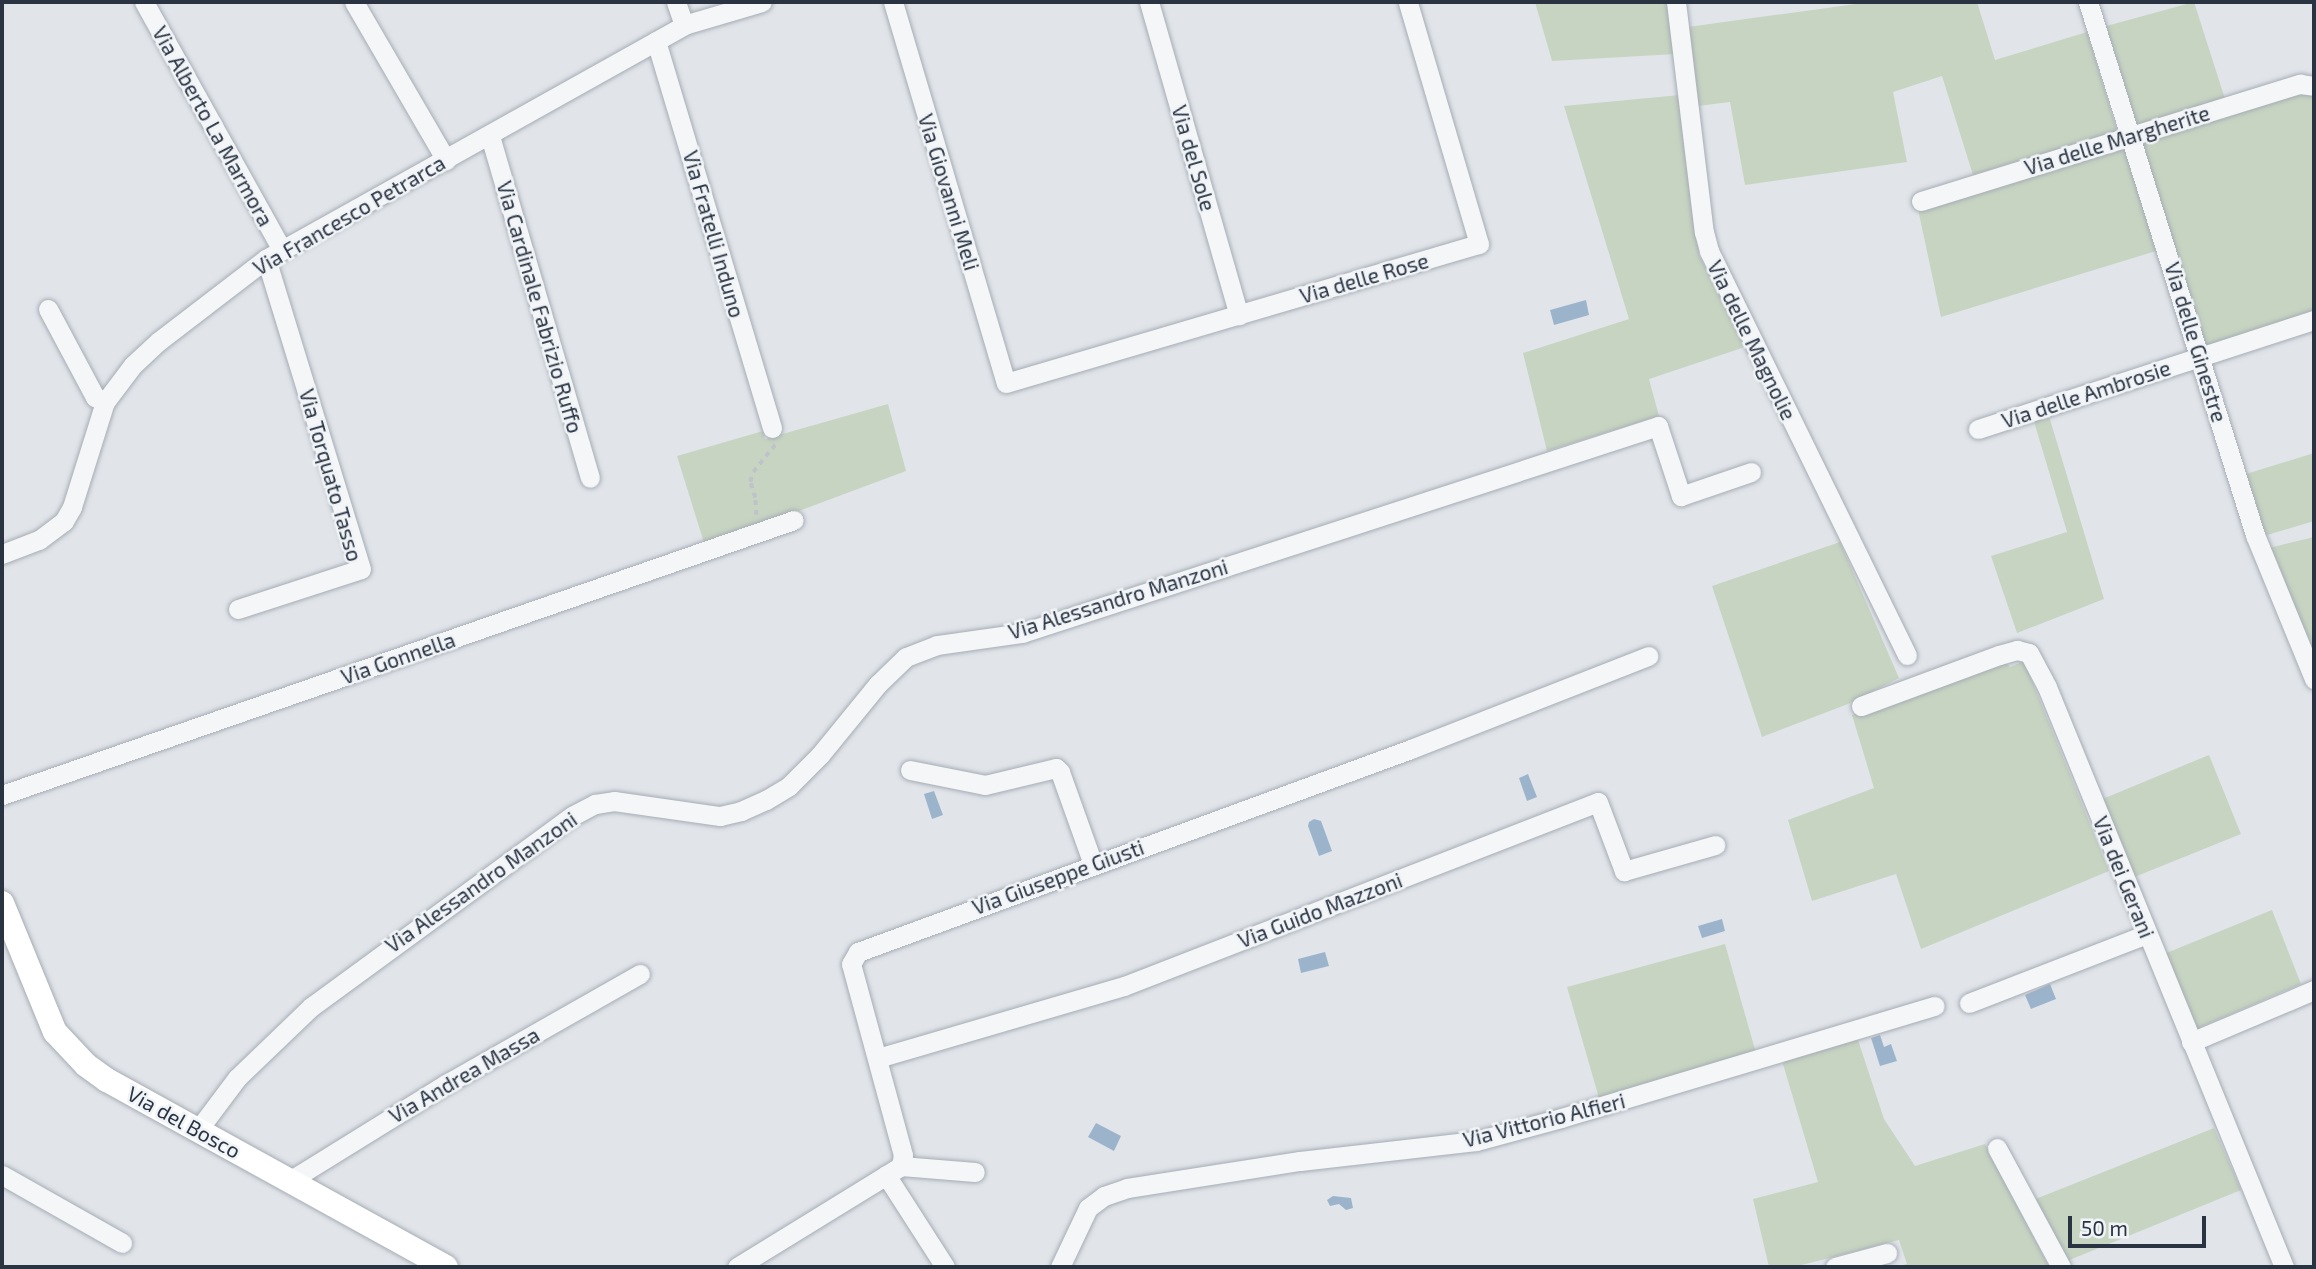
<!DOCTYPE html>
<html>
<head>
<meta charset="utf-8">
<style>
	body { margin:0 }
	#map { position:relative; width:2316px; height:1269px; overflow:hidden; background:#e1e5ea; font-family:"Exo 2",sans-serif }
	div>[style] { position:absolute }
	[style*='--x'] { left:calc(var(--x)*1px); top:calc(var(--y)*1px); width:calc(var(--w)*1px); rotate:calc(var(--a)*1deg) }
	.green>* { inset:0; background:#c7d4c2 }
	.water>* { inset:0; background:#9bb4cb }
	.path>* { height:3.5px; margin-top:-1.75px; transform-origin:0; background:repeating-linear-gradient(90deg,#bfc3c9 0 5px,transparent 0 10px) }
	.roads { filter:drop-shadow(0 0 2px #a6acb4) drop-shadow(0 0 2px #a6acb4) }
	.minor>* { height:19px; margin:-9.5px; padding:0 9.5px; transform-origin:9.5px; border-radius:9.5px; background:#f4f6f8 }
	.major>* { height:24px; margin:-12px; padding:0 12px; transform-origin:12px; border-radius:12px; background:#fff }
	span { translate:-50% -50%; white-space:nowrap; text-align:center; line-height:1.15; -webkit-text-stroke:5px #f1f4f7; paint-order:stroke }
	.street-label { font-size:21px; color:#293342 }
	.frame { position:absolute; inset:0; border:4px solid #293342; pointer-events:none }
	.scale { position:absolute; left:2068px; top:1216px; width:138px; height:32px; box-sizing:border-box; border:4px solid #293342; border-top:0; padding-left:9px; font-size:21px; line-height:24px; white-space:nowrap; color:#293342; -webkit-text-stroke:5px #f1f4f7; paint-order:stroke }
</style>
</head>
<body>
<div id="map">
	<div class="green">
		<div style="clip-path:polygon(1535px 2px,1670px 2px,1676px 54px,1552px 61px)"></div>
		<div style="clip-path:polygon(1870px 2px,1977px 2px,1995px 60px,2087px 32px,2117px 131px,1973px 175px,1942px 76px,1893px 92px,1907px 162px,1745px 185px,1730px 102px,1698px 106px,1688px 27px)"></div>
		<div style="clip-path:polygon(2194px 2px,2225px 99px,2135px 127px,2103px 27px)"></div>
		<div style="clip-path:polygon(2303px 92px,2314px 95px,2314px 314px,2204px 350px,2141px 141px)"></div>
		<div style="clip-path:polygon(1680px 95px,1699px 255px,1745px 347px,1649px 379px,1659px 416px,1547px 451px,1523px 353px,1629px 319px,1564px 106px)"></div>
		<div style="clip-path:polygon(2124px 145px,2156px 251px,1941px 317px,1918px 209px)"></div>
		<div style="clip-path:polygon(888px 404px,906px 471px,705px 546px,677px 456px,763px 431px,765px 439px)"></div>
		<div style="clip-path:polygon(2049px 416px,2104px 599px,2017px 633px,1991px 556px,2067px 532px,2035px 425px,2034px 419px)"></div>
		<div style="clip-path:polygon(2314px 453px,2314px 521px,2264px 536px,2246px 474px)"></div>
		<div style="clip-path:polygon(2314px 537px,2314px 660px,2269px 548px)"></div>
		<div style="clip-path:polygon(1840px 542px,1899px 678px,1848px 704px,1762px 737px,1712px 586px)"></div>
		<div style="clip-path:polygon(2005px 661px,2010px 667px,2024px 661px,2109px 871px,1921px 949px,1896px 874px,1812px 901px,1788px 820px,1874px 788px,1852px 715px)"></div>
		<div style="clip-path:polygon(2209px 755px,2241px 834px,2132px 878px,2100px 800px)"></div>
		<div style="clip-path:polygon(2272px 910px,2301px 984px,2194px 1030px,2164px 954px)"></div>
		<div style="clip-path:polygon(1725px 944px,1756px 1053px,1599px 1098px,1567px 987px)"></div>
		<div style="clip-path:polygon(1858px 1040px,1884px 1119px,1915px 1166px,1985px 1144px,2049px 1267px,1896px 1267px,1907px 1264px,1899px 1240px,1794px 1267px,1769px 1267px,1753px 1199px,1818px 1182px,1783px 1064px,1788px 1057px)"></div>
		<div style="clip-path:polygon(2214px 1128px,2241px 1190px,2067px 1261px,2033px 1200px)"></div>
	</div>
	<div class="water">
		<div style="clip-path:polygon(1586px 300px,1589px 315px,1554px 325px,1550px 310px)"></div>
		<div style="clip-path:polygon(1528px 774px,1537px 797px,1527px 801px,1519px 778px)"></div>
		<div style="clip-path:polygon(934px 791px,943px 815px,932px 819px,924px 794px)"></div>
		<div style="clip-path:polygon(1314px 819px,1321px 821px,1332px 851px,1319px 856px,1308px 826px,1309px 822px)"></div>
		<div style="clip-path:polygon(1722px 919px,1725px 931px,1702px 938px,1698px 926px)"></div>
		<div style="clip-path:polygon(1325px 952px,1329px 966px,1301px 973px,1298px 959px)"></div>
		<div style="clip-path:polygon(2050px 984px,2056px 999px,2031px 1009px,2025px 995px)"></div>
		<div style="clip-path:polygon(1880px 1035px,1884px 1047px,1891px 1044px,1897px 1061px,1880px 1066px,1871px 1038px)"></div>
		<div style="clip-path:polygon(1096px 1123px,1121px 1136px,1114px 1151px,1088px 1137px)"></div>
		<div style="clip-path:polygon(1333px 1196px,1351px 1198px,1353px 1208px,1346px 1210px,1339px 1204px,1330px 1206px,1327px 1200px)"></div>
	</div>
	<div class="path">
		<div style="--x:756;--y:515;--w:17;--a:-93"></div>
		<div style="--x:755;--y:498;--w:17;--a:-107"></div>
		<div style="--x:750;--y:482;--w:10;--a:-73"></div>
		<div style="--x:753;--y:472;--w:35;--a:-51"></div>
	</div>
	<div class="roads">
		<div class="minor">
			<div style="--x:144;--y:2;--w:284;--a:60.9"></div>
			<div style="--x:354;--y:2;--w:183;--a:59.8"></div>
			<div style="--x:676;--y:2;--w:24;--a:71"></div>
			<div style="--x:893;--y:2;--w:397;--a:73.5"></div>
			<div style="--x:1006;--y:383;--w:493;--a:-16.4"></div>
			<div style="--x:1479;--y:244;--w:252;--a:-106.4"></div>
			<div style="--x:1149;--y:2;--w:326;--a:74"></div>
			<div style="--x:1676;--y:2;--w:232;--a:83.1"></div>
			<div style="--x:1704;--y:232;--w:20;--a:75"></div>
			<div style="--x:1709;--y:251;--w:450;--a:63.9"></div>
			<div style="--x:2088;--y:2;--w:559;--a:72.6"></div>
			<div style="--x:2255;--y:535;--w:156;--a:67.7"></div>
			<div style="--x:656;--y:41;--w:404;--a:73.3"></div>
			<div style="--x:490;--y:136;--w:356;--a:73.7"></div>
			<div style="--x:1921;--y:201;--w:397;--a:-17.2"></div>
			<div style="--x:2300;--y:84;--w:14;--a:8"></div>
			<div style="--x:48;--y:309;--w:100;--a:61.9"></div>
			<div style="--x:95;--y:397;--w:11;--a:27"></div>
			<div style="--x:1978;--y:429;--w:353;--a:-18"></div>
			<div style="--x:2;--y:554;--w:40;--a:-21"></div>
			<div style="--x:39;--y:540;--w:31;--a:-37"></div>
			<div style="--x:64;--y:521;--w:16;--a:-60"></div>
			<div style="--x:72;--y:507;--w:110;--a:-72.6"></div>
			<div style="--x:105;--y:402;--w:46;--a:-52.9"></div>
			<div style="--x:133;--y:365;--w:35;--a:-43"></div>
			<div style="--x:159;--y:341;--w:135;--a:-37.5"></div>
			<div style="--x:266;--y:259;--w:479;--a:-29.2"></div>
			<div style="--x:684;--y:25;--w:81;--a:-16.4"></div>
			<div style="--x:238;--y:609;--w:129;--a:-18"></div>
			<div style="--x:361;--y:569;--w:324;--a:-107"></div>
			<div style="--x:1861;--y:706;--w:147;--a:-20.3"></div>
			<div style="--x:1999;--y:655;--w:19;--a:-16"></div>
			<div style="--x:2017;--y:650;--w:12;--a:14"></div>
			<div style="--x:2029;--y:653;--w:38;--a:62"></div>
			<div style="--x:2047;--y:687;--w:627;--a:67.77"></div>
			<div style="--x:910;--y:770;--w:76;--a:11.3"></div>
			<div style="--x:985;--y:785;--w:73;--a:-13.5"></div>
			<div style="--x:1056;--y:768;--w:6;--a:45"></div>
			<div style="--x:1060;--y:772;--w:98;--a:70.3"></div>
			<div style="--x:2;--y:795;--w:838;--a:-19.15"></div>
			<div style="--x:1969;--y:1003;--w:191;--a:-21.2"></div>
			<div style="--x:2191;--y:1042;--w:134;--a:-22.9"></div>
			<div style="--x:878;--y:1058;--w:256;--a:-16.3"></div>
			<div style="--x:1124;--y:986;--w:508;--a:-21.22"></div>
			<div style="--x:1598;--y:802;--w:74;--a:69.4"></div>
			<div style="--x:1624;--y:871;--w:95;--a:-15.9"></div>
			<div style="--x:198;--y:1130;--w:65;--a:-53.1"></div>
			<div style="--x:237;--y:1078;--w:103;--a:-43.8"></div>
			<div style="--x:311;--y:1007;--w:323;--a:-36.2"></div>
			<div style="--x:572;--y:816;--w:26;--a:-28"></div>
			<div style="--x:595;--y:804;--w:19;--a:-9"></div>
			<div style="--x:614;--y:801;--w:107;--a:8.1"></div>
			<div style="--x:720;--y:816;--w:22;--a:-13"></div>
			<div style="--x:741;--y:811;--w:27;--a:-24"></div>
			<div style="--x:766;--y:800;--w:27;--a:-31"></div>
			<div style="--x:789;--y:786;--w:44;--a:-45"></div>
			<div style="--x:820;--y:755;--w:92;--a:-50.8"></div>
			<div style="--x:878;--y:684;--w:39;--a:-44"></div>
			<div style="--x:906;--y:657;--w:33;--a:-21"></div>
			<div style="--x:937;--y:645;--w:86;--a:-8"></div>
			<div style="--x:1022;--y:633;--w:669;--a:-18.03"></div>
			<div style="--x:1658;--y:426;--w:74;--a:71.8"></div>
			<div style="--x:1681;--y:496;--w:74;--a:-18.9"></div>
			<div style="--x:1997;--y:1148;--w:135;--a:61.7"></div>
			<div style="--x:901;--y:1166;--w:74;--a:4.6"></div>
			<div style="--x:2;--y:1175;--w:138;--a:29.5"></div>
			<div style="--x:886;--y:1175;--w:109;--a:57.3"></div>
			<div style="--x:291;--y:1180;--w:182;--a:-31.8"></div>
			<div style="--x:446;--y:1084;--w:223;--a:-29.6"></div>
			<div style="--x:737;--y:1267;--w:193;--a:-31.6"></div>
			<div style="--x:901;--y:1166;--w:11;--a:-80"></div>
			<div style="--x:903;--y:1155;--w:198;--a:-105.2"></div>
			<div style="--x:851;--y:964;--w:14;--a:-60"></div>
			<div style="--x:858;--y:952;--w:589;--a:-20.16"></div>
			<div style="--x:1411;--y:749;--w:255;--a:-21.4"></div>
			<div style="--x:1060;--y:1267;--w:65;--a:-64.6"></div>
			<div style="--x:1088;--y:1208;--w:20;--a:-37"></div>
			<div style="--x:1104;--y:1196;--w:24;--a:-19"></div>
			<div style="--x:1127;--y:1188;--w:175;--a:-8.9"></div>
			<div style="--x:1300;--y:1161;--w:177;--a:-6.5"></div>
			<div style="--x:1476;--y:1141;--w:88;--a:-15.1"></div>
			<div style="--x:1561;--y:1118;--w:390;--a:-16.7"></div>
			<div style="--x:1835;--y:1267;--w:54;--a:-15.1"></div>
		</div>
		<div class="major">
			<div style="--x:2;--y:903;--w:139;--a:67.7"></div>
			<div style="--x:55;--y:1032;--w:45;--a:46.8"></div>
			<div style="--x:86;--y:1065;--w:26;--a:36"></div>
			<div style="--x:107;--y:1080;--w:387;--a:28.9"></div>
		</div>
	</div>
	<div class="street-label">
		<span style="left:213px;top:126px;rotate:61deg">Via Alberto La Marmora</span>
		<span style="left:2117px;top:140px;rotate:-17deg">Via delle Margherite</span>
		<span style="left:1194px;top:158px;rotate:74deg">Via del Sole</span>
		<span style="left:949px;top:192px;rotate:73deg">Via Giovanni Meli</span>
		<span style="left:349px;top:215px;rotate:-30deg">Via Francesco Petrarca</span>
		<span style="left:714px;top:234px;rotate:74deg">Via Fratelli Induno</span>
		<span style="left:1364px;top:278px;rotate:-16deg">Via delle Rose</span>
		<span style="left:540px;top:307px;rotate:74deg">Via Cardinale Fabrizio Ruffo</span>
		<span style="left:1752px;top:340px;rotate:64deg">Via delle Magnolie</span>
		<span style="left:2196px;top:342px;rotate:73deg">Via delle Ginestre</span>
		<span style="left:2086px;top:394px;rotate:-18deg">Via delle Ambrosie</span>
		<span style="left:331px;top:475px;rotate:74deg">Via Torquato Tasso</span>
		<span style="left:1118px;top:599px;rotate:-17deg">Via Alessandro Manzoni</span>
		<span style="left:398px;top:658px;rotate:-19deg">Via Gonnella</span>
		<span style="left:1058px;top:877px;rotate:-20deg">Via Giuseppe Giusti</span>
		<span style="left:2124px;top:877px;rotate:68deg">Via dei Gerani</span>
		<span style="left:481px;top:882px;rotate:-35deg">Via Alessandro Manzoni</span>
		<span style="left:1320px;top:910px;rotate:-21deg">Via Guido Mazzoni</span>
		<span style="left:464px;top:1075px;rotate:-30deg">Via Andrea Massa</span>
		<span style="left:1544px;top:1120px;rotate:-14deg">Via Vittorio Alfieri</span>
		<span style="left:184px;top:1122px;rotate:29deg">Via del Bosco</span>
	</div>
	<div class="frame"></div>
	<div class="scale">50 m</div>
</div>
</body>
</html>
